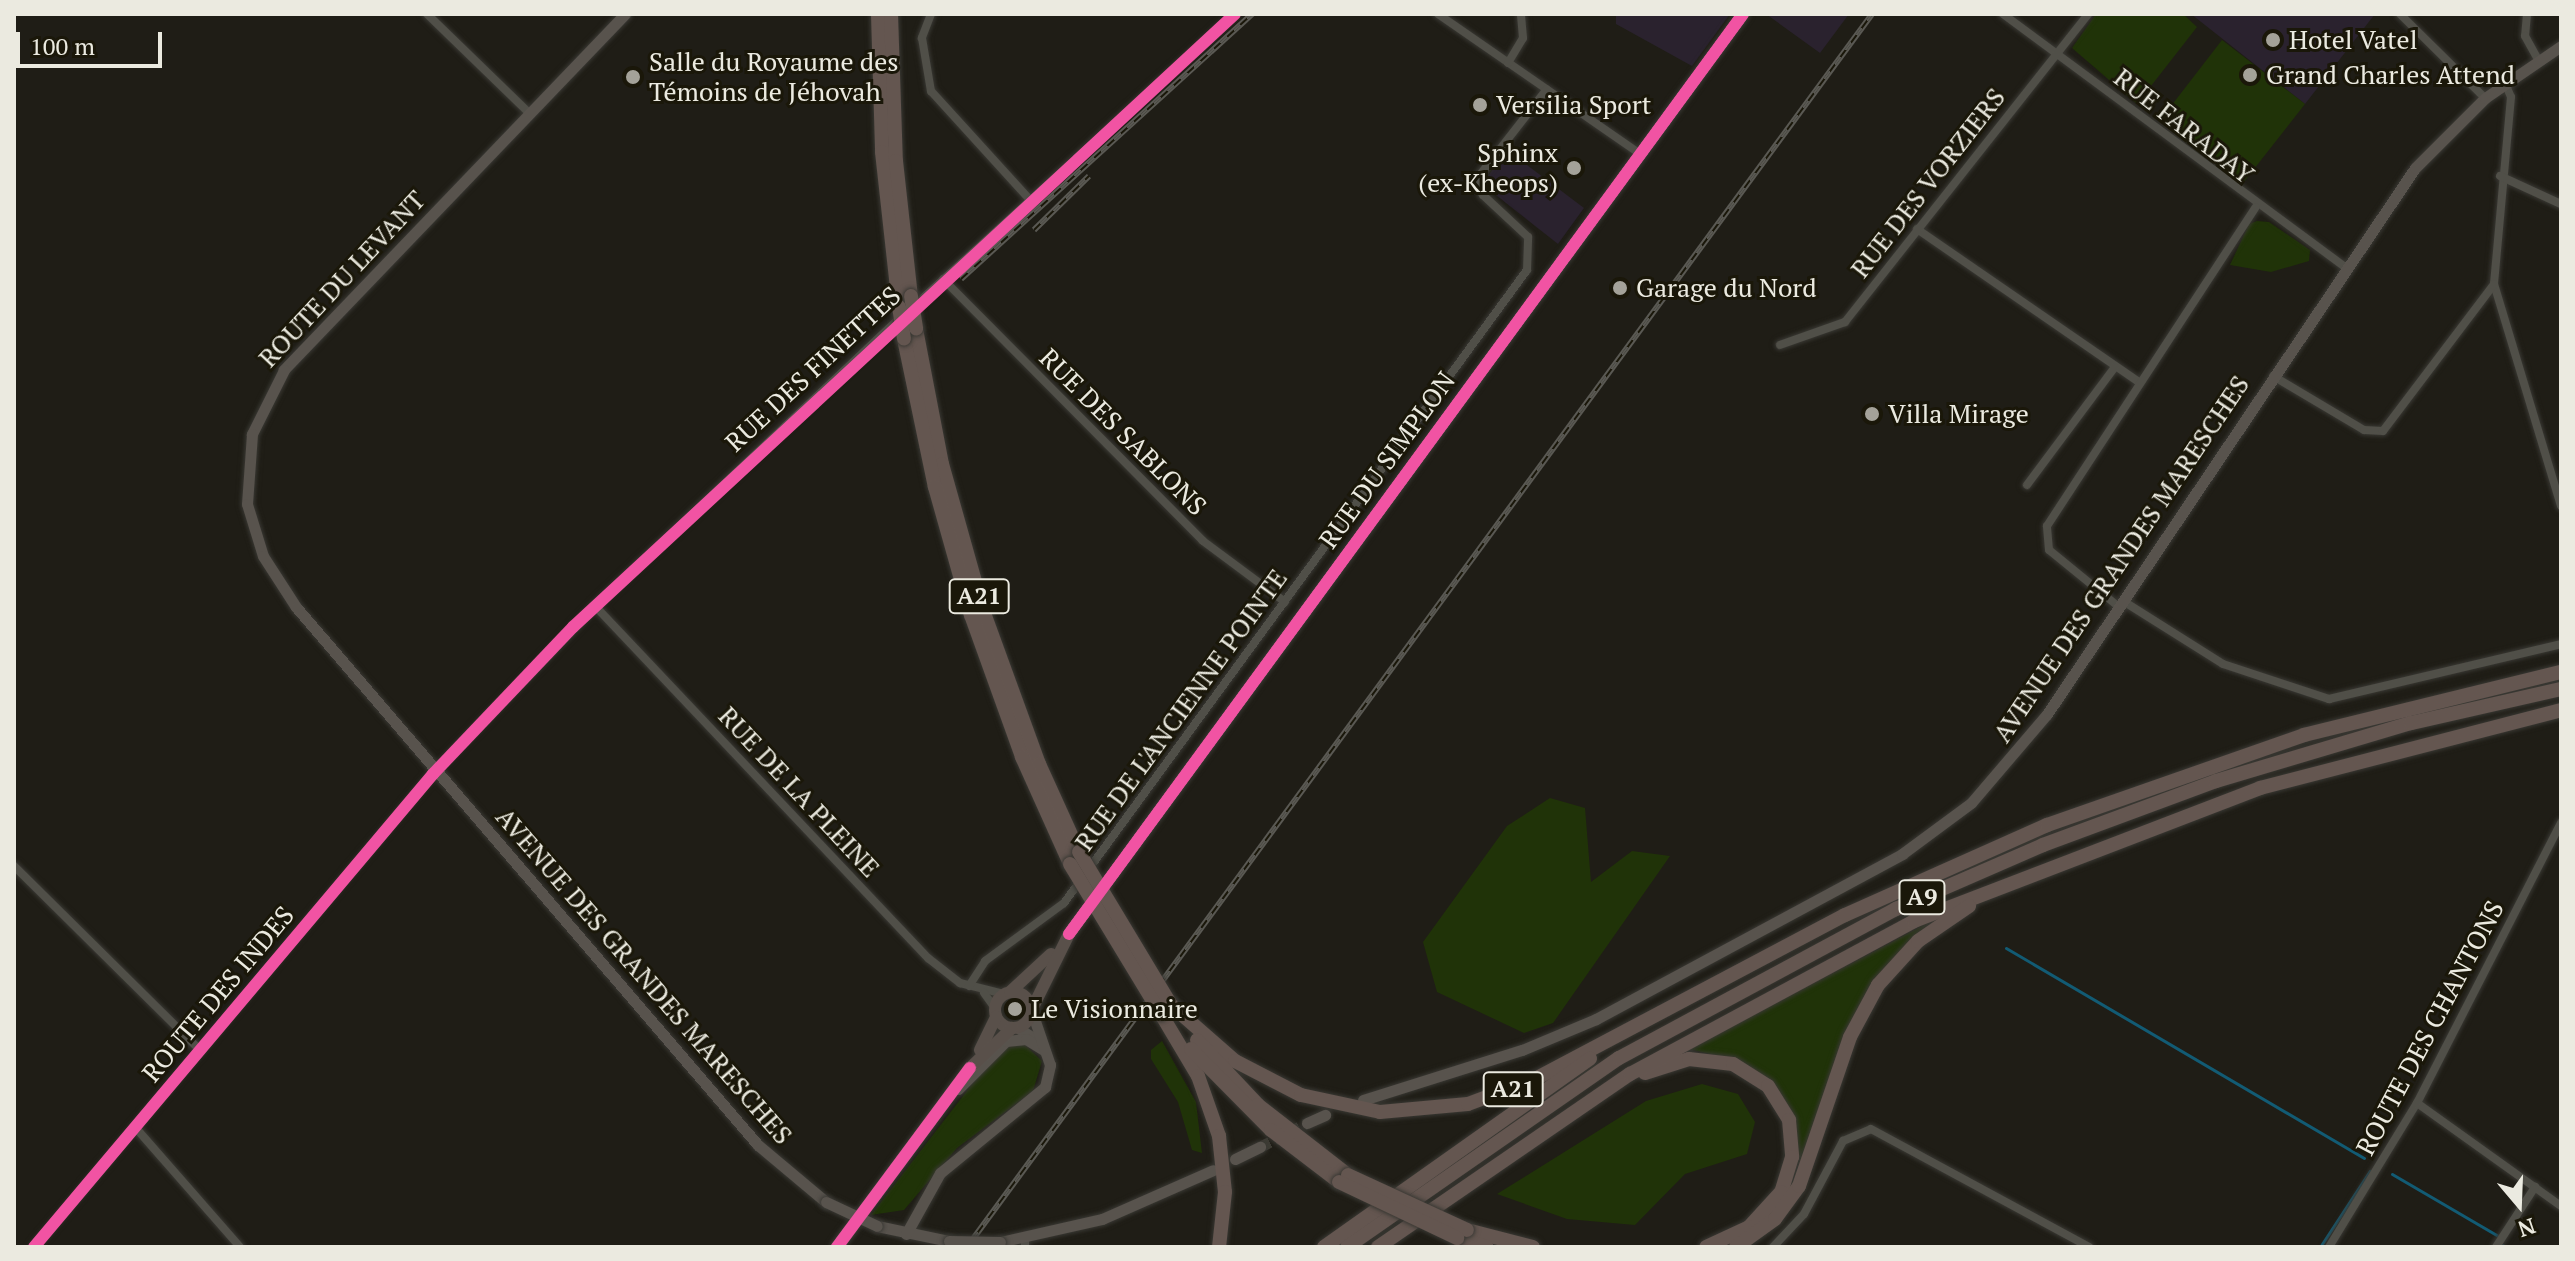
<!DOCTYPE html>
<html>
<head>
<meta charset="utf-8">
<style>
	body { margin:0 }
	#map { position:relative; width:2575px; height:1261px; overflow:hidden; background:#1f1d16; font-family:"PT Serif",serif }
	div>[style] { position:absolute }
	[style*='--x'] { left:calc(var(--x)*1px); top:calc(var(--y)*1px); width:calc(var(--w)*1px); rotate:calc(var(--a)*1deg) }
	.commercial>* { inset:0; background:#2a222e }
	.green>* { inset:0; background:#203308 }
	.stream>* { height:3px; margin:-1.5px; padding:0 1.5px; transform-origin:1.5px; border-radius:1.5px; background:#125b74 }
	.secondary-tunnel>* { height:11px; margin-top:-5.5px; transform-origin:0; background:repeating-linear-gradient(90deg,#3e3c34 0 11px,transparent 0 16.5px) }
	.roads { filter:drop-shadow(0 0 2px #393833) drop-shadow(0 0 2px #393833) }
	.street>* { height:8px; margin:-4px; padding:0 4px; transform-origin:4px; border-radius:4px; background:#504f48 }
	.secondary>* { height:11px; margin:-5.5px; padding:0 5.5px; transform-origin:5.5px; border-radius:5.5px; background:#58534d }
	.primary>* { height:12px; margin:-6px; padding:0 6px; transform-origin:6px; border-radius:6px; background:#59504a }
	.primary>.ring { margin:-6px; padding:0; box-sizing:content-box; background:none; border:12px solid #59504a; border-radius:50% }
	.highway>* { height:14px; margin:-7px; padding:0 7px; transform-origin:7px; border-radius:7px; background:#645650 }
	.rail>* { height:6px; margin-top:-3px; transform-origin:0; background:repeating-linear-gradient(90deg,#1a1709 0 9px,#5a5953 0 18px); box-sizing:border-box; border-block:2px solid #5a5953 }
	.bridges { filter:drop-shadow(0 0 2px #393833) drop-shadow(0 0 2px #393833) }
	.secondary-bridge>* { height:11px; margin:-5.5px; padding:0 5.5px; transform-origin:5.5px; border-radius:5.5px; background:#58534d }
	.highway-bridge>* { height:14px; margin:-7px; padding:0 7px; transform-origin:7px; border-radius:7px; background:#645650 }
	.cycleway>* { height:12px; margin:-6px; padding:0 6px; transform-origin:6px; border-radius:6px; background:#f153a3 }
	.dots>* { width:22px; height:22px; translate:-50% -50%; box-sizing:border-box; border:4px solid #1a1709; border-radius:50% }
	span { translate:-50% -50%; white-space:nowrap; text-align:center; line-height:1.15; -webkit-text-stroke:6px #1a1709; paint-order:stroke }
	.shield-label span { padding:2px 6px; background:#1a1709; border:2px solid; border-radius:6px; -webkit-text-stroke-width:0 }
	.shield-label { font-size:24px; color:#ebeae0; font-weight:700 }
	.poi-label { font-size:26px; color:#ebeae0 }
	.left { translate:0 -50%; text-align:left }
	.right { translate:-100% -50%; text-align:right }
	.street-label { font-size:26px; color:#ebeae0 }
	.frame { position:absolute; inset:0; border:16px solid #ebeae0; pointer-events:none }
	.north { position:absolute; left:2479px; top:1165px; width:80px; height:80px; -webkit-text-stroke:6px #1a1709; paint-order:stroke; rotate:161deg; font-size:22px; font-weight:700; line-height:32px; text-align:center; color:#ebeae0 }
	.north::after { content:''; display:block; margin:auto; width:28px; height:36px; background:#ebeae0; clip-path:polygon(50% 0,100% 100%,50% 72%,0 100%) }
	.scale { position:absolute; left:16px; top:32px; width:146px; height:36px; box-sizing:border-box; border:4px solid #ebeae0; border-top:0; padding-left:10px; font-size:24px; line-height:28px; white-space:nowrap; color:#ebeae0; -webkit-text-stroke:6px #1a1709; paint-order:stroke }
</style>
</head>
<body>
<div id="map">
	<div class="commercial">
		<div style="clip-path:polygon(1616px 14px,1730px 14px,1692px 66px,1616px 24px)"></div>
		<div style="clip-path:polygon(1766px 14px,1849px 14px,1820px 53px)"></div>
		<div style="clip-path:polygon(2191px 14px,2375px 14px,2305px 104px)"></div>
		<div style="clip-path:polygon(1507px 150px,1584px 208px,1558px 244px,1487px 188px,1488px 176px)"></div>
	</div>
	<div class="green">
		<div style="clip-path:polygon(2096px 14px,2183px 14px,2197px 27px,2137px 104px,2072px 48px)"></div>
		<div style="clip-path:polygon(2222px 40px,2305px 104px,2243px 183px,2161px 119px)"></div>
		<div style="clip-path:polygon(2257px 221px,2269px 222px,2310px 250px,2309px 261px,2271px 272px,2230px 265px,2249px 224px)"></div>
		<div style="clip-path:polygon(1550px 798px,1585px 808px,1591px 882px,1632px 851px,1670px 856px,1553px 1023px,1524px 1033px,1437px 992px,1423px 942px,1507px 826px)"></div>
		<div style="clip-path:polygon(1943px 915px,1890px 962px,1791px 1184px,1796px 1164px,1779px 1091px,1741px 1061px,1689px 1049px)"></div>
		<div style="clip-path:polygon(1162px 1041px,1196px 1102px,1202px 1153px,1192px 1150px,1178px 1102px,1151px 1059px,1151px 1050px)"></div>
		<div style="clip-path:polygon(1024px 1044px,1042px 1061px,1033px 1091px,957px 1148px,904px 1210px,871px 1215px,990px 1061px,1005px 1045px)"></div>
		<div style="clip-path:polygon(1702px 1084px,1738px 1094px,1755px 1122px,1747px 1154px,1685px 1174px,1635px 1225px,1567px 1219px,1497px 1194px,1646px 1101px)"></div>
	</div>
	<div class="stream">
		<div style="--x:2006;--y:948;--w:415;--a:30.4"></div>
		<div style="--x:2392;--y:1174;--w:123;--a:30.3"></div>
		<div style="--x:2320;--y:1247;--w:91;--a:-56.7"></div>
		<div style="--x:2502;--y:1247;--w:2;--a:-63"></div>
	</div>
	<div class="secondary-tunnel">
		<div style="--x:1260;--y:1147;--w:53;--a:-27.1"></div>
	</div>
	<div class="roads">
		<div class="street">
			<div style="--x:427;--y:14;--w:142;--a:44.1"></div>
			<div style="--x:931;--y:14;--w:26;--a:111"></div>
			<div style="--x:922;--y:38;--w:54;--a:80.4"></div>
			<div style="--x:931;--y:91;--w:149;--a:47.7"></div>
			<div style="--x:1438;--y:14;--w:246;--a:34.7"></div>
			<div style="--x:2003;--y:14;--w:424;--a:36.5"></div>
			<div style="--x:2400;--y:14;--w:120;--a:44.7"></div>
			<div style="--x:2527;--y:14;--w:22;--a:95"></div>
			<div style="--x:2525;--y:36;--w:26;--a:61"></div>
			<div style="--x:1508;--y:63;--w:29;--a:-59"></div>
			<div style="--x:1523;--y:38;--w:24;--a:-95"></div>
			<div style="--x:2505;--y:83;--w:15;--a:67"></div>
			<div style="--x:2511;--y:97;--w:188;--a:95.2"></div>
			<div style="--x:2494;--y:284;--w:232;--a:73.2"></div>
			<div style="--x:2500;--y:176;--w:67;--a:24.7"></div>
			<div style="--x:1917;--y:229;--w:271;--a:34.6"></div>
			<div style="--x:943;--y:279;--w:369;--a:45.2"></div>
			<div style="--x:1203;--y:541;--w:102;--a:36.6"></div>
			<div style="--x:913;--y:307;--w:435;--a:-42.3"></div>
			<div style="--x:1780;--y:345;--w:69;--a:-19.5"></div>
			<div style="--x:1845;--y:322;--w:392;--a:-51.7"></div>
			<div style="--x:2273;--y:376;--w:106;--a:30.7"></div>
			<div style="--x:2364;--y:430;--w:19;--a:3"></div>
			<div style="--x:2383;--y:431;--w:184;--a:-52.9"></div>
			<div style="--x:2027;--y:485;--w:147;--a:-53.3"></div>
			<div style="--x:2123;--y:601;--w:118;--a:32.2"></div>
			<div style="--x:2223;--y:664;--w:112;--a:18.3"></div>
			<div style="--x:2329;--y:699;--w:238;--a:-13.3"></div>
			<div style="--x:595;--y:606;--w:485;--a:46.6"></div>
			<div style="--x:928;--y:958;--w:41;--a:38"></div>
			<div style="--x:960;--y:983;--w:45;--a:14"></div>
			<div style="--x:2119;--y:607;--w:90;--a:-140.8"></div>
			<div style="--x:2049;--y:550;--w:24;--a:-95"></div>
			<div style="--x:2047;--y:526;--w:381;--a:-56.8"></div>
			<div style="--x:14;--y:866;--w:262;--a:44.7"></div>
			<div style="--x:969;--y:986;--w:30;--a:-57"></div>
			<div style="--x:985;--y:961;--w:98;--a:-36.3"></div>
			<div style="--x:1064;--y:903;--w:784;--a:-53.82"></div>
			<div style="--x:1527;--y:270;--w:33;--a:-88"></div>
			<div style="--x:1528;--y:237;--w:62;--a:-137"></div>
			<div style="--x:1483;--y:195;--w:19;--a:-102"></div>
			<div style="--x:1479;--y:176;--w:110;--a:-52"></div>
			<div style="--x:984;--y:993;--w:19;--a:54"></div>
			<div style="--x:2417;--y:1103;--w:177;--a:35.6"></div>
			<div style="--x:135;--y:1127;--w:159;--a:48.8"></div>
			<div style="--x:34;--y:1247;--w:624;--a:-49.88"></div>
			<div style="--x:436;--y:770;--w:228;--a:-45.9"></div>
			<div style="--x:595;--y:606;--w:419;--a:-43.4"></div>
			<div style="--x:1025;--y:1247;--w:8;--a:-90"></div>
			<div style="--x:1773;--y:1247;--w:45;--a:-46.8"></div>
			<div style="--x:1804;--y:1214;--w:83;--a:-61.9"></div>
			<div style="--x:1843;--y:1141;--w:30;--a:-23"></div>
			<div style="--x:1871;--y:1129;--w:248;--a:28.4"></div>
			<div style="--x:2329;--y:1247;--w:169;--a:-58.6"></div>
			<div style="--x:2417;--y:1103;--w:315;--a:-62.8"></div>
			<div style="--x:2496;--y:1247;--w:72;--a:-57"></div>
		</div>
		<div class="secondary">
			<div style="--x:625;--y:14;--w:493;--a:133.8"></div>
			<div style="--x:284;--y:370;--w:72;--a:116.6"></div>
			<div style="--x:252;--y:434;--w:70;--a:94.1"></div>
			<div style="--x:247;--y:504;--w:54;--a:72.9"></div>
			<div style="--x:263;--y:556;--w:61;--a:57.1"></div>
			<div style="--x:296;--y:607;--w:709;--a:49.35"></div>
			<div style="--x:758;--y:1145;--w:89;--a:40"></div>
			<div style="--x:1018;--y:1028;--w:20;--a:33"></div>
			<div style="--x:958;--y:1089;--w:68;--a:-45"></div>
			<div style="--x:1006;--y:1041;--w:20;--a:-6"></div>
			<div style="--x:1026;--y:1039;--w:22;--a:32"></div>
			<div style="--x:1363;--y:1100;--w:167;--a:-17.5"></div>
			<div style="--x:1522;--y:1050;--w:80;--a:-22.7"></div>
			<div style="--x:1596;--y:1019;--w:348;--a:-28.3"></div>
			<div style="--x:1902;--y:854;--w:86;--a:-36.5"></div>
			<div style="--x:1971;--y:803;--w:117;--a:-49.5"></div>
			<div style="--x:2047;--y:714;--w:658;--a:-56.02"></div>
			<div style="--x:2415;--y:168;--w:99;--a:-45"></div>
			<div style="--x:2485;--y:98;--w:92;--a:-34.4"></div>
			<div style="--x:1307;--y:1123;--w:20;--a:-24"></div>
			<div style="--x:1235;--y:1159;--w:28;--a:-26"></div>
			<div style="--x:877;--y:1226;--w:74;--a:11.8"></div>
			<div style="--x:906;--y:1234;--w:70;--a:-60.9"></div>
			<div style="--x:940;--y:1173;--w:136;--a:-39.3"></div>
			<div style="--x:1045;--y:1087;--w:23;--a:-77"></div>
			<div style="--x:1050;--y:1065;--w:56;--a:-108.8"></div>
			<div style="--x:1000;--y:1242;--w:105;--a:-12.7"></div>
			<div style="--x:1102;--y:1219;--w:121;--a:-23.8"></div>
		</div>
		<div class="primary">
			<div class="ring" style="left:995px;top:992px;width:24px;height:24px"></div>
			<div style="--x:1010;--y:992;--w:56;--a:-42.8"></div>
			<div style="--x:1032;--y:1009;--w:84;--a:-63.7"></div>
			<div style="--x:1069;--y:934;--w:1140;--a:-53.77"></div>
			<div style="--x:980;--y:1050;--w:37;--a:-64"></div>
			<div style="--x:837;--y:1247;--w:223;--a:-53.4"></div>
			<div style="--x:970;--y:1068;--w:58;--a:-43.6"></div>
		</div>
		<div class="highway">
			<div style="--x:878;--y:14;--w:138;--a:88.3"></div>
			<div style="--x:882;--y:152;--w:156;--a:83.7"></div>
			<div style="--x:891;--y:14;--w:147;--a:88.1"></div>
			<div style="--x:896;--y:161;--w:136;--a:83.7"></div>
			<div style="--x:916;--y:329;--w:137;--a:79.1"></div>
			<div style="--x:942;--y:464;--w:155;--a:74.3"></div>
			<div style="--x:984;--y:613;--w:161;--a:70"></div>
			<div style="--x:1039;--y:764;--w:97;--a:65.6"></div>
			<div style="--x:904;--y:339;--w:151;--a:78.2"></div>
			<div style="--x:935;--y:487;--w:133;--a:74.3"></div>
			<div style="--x:971;--y:615;--w:151;--a:70.2"></div>
			<div style="--x:1022;--y:757;--w:117;--a:65.8"></div>
			<div style="--x:1171;--y:1005;--w:85;--a:41.2"></div>
			<div style="--x:1235;--y:1061;--w:74;--a:27.3"></div>
			<div style="--x:1301;--y:1095;--w:81;--a:12.1"></div>
			<div style="--x:1380;--y:1112;--w:88;--a:-5.2"></div>
			<div style="--x:1468;--y:1104;--w:74;--a:-20.6"></div>
			<div style="--x:1537;--y:1078;--w:348;--a:-27.9"></div>
			<div style="--x:1845;--y:915;--w:221;--a:-24"></div>
			<div style="--x:2047;--y:825;--w:272;--a:-19.3"></div>
			<div style="--x:2304;--y:735;--w:265;--a:-13.8"></div>
			<div style="--x:1161;--y:1014;--w:72;--a:59.2"></div>
			<div style="--x:1198;--y:1076;--w:64;--a:70.7"></div>
			<div style="--x:1219;--y:1136;--w:56;--a:83.9"></div>
			<div style="--x:1225;--y:1192;--w:55;--a:96.2"></div>
			<div style="--x:1197;--y:1040;--w:89;--a:46.8"></div>
			<div style="--x:1258;--y:1105;--w:114;--a:37.9"></div>
			<div style="--x:1191;--y:1049;--w:114;--a:45.4"></div>
			<div style="--x:1271;--y:1130;--w:86;--a:37.4"></div>
			<div style="--x:1645;--y:1073;--w:46;--a:-17.7"></div>
			<div style="--x:1689;--y:1059;--w:44;--a:6.5"></div>
			<div style="--x:1733;--y:1064;--w:41;--a:32.2"></div>
			<div style="--x:1768;--y:1086;--w:40;--a:58"></div>
			<div style="--x:1789;--y:1120;--w:37;--a:85"></div>
			<div style="--x:1792;--y:1157;--w:37;--a:107"></div>
			<div style="--x:1781;--y:1192;--w:47;--a:132.4"></div>
			<div style="--x:1749;--y:1227;--w:47;--a:155.1"></div>
			<div style="--x:1467;--y:1230;--w:68;--a:14.4"></div>
			<div style="--x:1457;--y:1238;--w:31;--a:17"></div>
			<div style="--x:1324;--y:1247;--w:326;--a:-35.3"></div>
			<div style="--x:1347;--y:1247;--w:331;--a:-34.8"></div>
			<div style="--x:1619;--y:1058;--w:315;--a:-28.3"></div>
			<div style="--x:1896;--y:909;--w:160;--a:-23.5"></div>
			<div style="--x:2043;--y:845;--w:184;--a:-20.3"></div>
			<div style="--x:2216;--y:781;--w:203;--a:-16.6"></div>
			<div style="--x:2411;--y:723;--w:154;--a:-12.8"></div>
			<div style="--x:1378;--y:1247;--w:306;--a:-34.5"></div>
			<div style="--x:1630;--y:1074;--w:323;--a:-28.3"></div>
			<div style="--x:1914;--y:921;--w:371;--a:-21"></div>
			<div style="--x:2260;--y:788;--w:311;--a:-14.5"></div>
			<div style="--x:1736;--y:1247;--w:48;--a:-35.7"></div>
			<div style="--x:1775;--y:1219;--w:41;--a:-54"></div>
			<div style="--x:1799;--y:1186;--w:157;--a:-71.1"></div>
			<div style="--x:1850;--y:1037;--w:59;--a:-61.7"></div>
			<div style="--x:1878;--y:985;--w:59;--a:-47.7"></div>
			<div style="--x:1918;--y:941;--w:62;--a:-34.5"></div>
		</div>
	</div>
	<div class="rail">
		<div style="--x:1034;--y:230;--w:77;--a:-44.5"></div>
		<div style="--x:961;--y:279;--w:394;--a:-42.3"></div>
		<div style="--x:967;--y:1247;--w:1529;--a:-53.72"></div>
	</div>
	<div class="bridges">
		<div class="secondary-bridge">
			<div style="--x:826;--y:1202;--w:56;--a:25.2"></div>
			<div style="--x:949;--y:1241;--w:51;--a:1.1"></div>
		</div>
		<div class="highway-bridge">
			<div style="--x:911;--y:296;--w:33;--a:81"></div>
			<div style="--x:899;--y:307;--w:32;--a:81"></div>
			<div style="--x:1079;--y:852;--w:179;--a:59"></div>
			<div style="--x:1070;--y:864;--w:175;--a:58.8"></div>
			<div style="--x:1348;--y:1175;--w:131;--a:24.8"></div>
			<div style="--x:1339;--y:1182;--w:131;--a:25.4"></div>
		</div>
	</div>
	<div class="cycleway">
		<div style="--x:1069;--y:934;--w:1140;--a:-53.77"></div>
		<div style="--x:34;--y:1247;--w:619;--a:-49.85"></div>
		<div style="--x:433;--y:774;--w:203;--a:-46.4"></div>
		<div style="--x:573;--y:627;--w:902;--a:-42.8"></div>
		<div style="--x:837;--y:1247;--w:223;--a:-53.4"></div>
	</div>
	<div class="dots">
		<div style="left:2273px;top:40px;background:#a4a299"></div>
		<div style="left:2250px;top:75px;background:#a4a299"></div>
		<div style="left:633px;top:77px;background:#a4a299"></div>
		<div style="left:1480px;top:105px;background:#a4a299"></div>
		<div style="left:1574px;top:168px;background:#a4a299"></div>
		<div style="left:1620px;top:288px;background:#a4a299"></div>
		<div style="left:1872px;top:414px;background:#a4a299"></div>
		<div style="left:1015px;top:1009px;background:#a4a299"></div>
	</div>
	<div class="shield-label">
		<span style="left:979px;top:596px">A21</span>
		<span style="left:1922px;top:897px">A9</span>
		<span style="left:1513px;top:1089px">A21</span>
	</div>
	<div class="poi-label">
		<span class="left" style="left:2289px;top:40px">Hotel Vatel</span>
		<span class="left" style="left:649px;top:77px">Salle du Royaume des<br>Témoins de Jéhovah</span>
		<span class="left" style="left:2266px;top:75px">Grand Charles Attend</span>
		<span class="left" style="left:1496px;top:105px">Versilia Sport</span>
		<span class="right" style="left:1558px;top:168px">Sphinx<br>(ex-Kheops)</span>
		<span class="left" style="left:1636px;top:288px">Garage du Nord</span>
		<span class="left" style="left:1888px;top:414px">Villa Mirage</span>
		<span class="left" style="left:1031px;top:1009px">Le Visionnaire</span>
	</div>
	<div class="street-label">
		<span style="left:2184px;top:126px;rotate:38deg">RUE FARADAY</span>
		<span style="left:1928px;top:183px;rotate:-52deg">RUE DES VORZIERS</span>
		<span style="left:342px;top:279px;rotate:-47deg">ROUTE DU LEVANT</span>
		<span style="left:813px;top:369px;rotate:-43deg">RUE DES FINETTES</span>
		<span style="left:1123px;top:432px;rotate:45deg">RUE DES SABLONS</span>
		<span style="left:1387px;top:460px;rotate:-54deg">RUE DU SIMPLON</span>
		<span style="left:2121px;top:559px;rotate:-56deg">AVENUE DES GRANDES MARESCHES</span>
		<span style="left:1181px;top:710px;rotate:-54deg">RUE DE L'ANCIENNE POINTE</span>
		<span style="left:799px;top:792px;rotate:47deg">RUE DE LA PLEINE</span>
		<span style="left:644px;top:976px;rotate:49deg">AVENUE DES GRANDES MARESCHES</span>
		<span style="left:218px;top:994px;rotate:-50deg">ROUTE DES INDES</span>
		<span style="left:2430px;top:1028px;rotate:-62deg">ROUTE DES CHANTONS</span>
	</div>
	<div class="frame"></div>
	<div class="north">N</div>
	<div class="scale">100 m</div>
</div>
</body>
</html>
